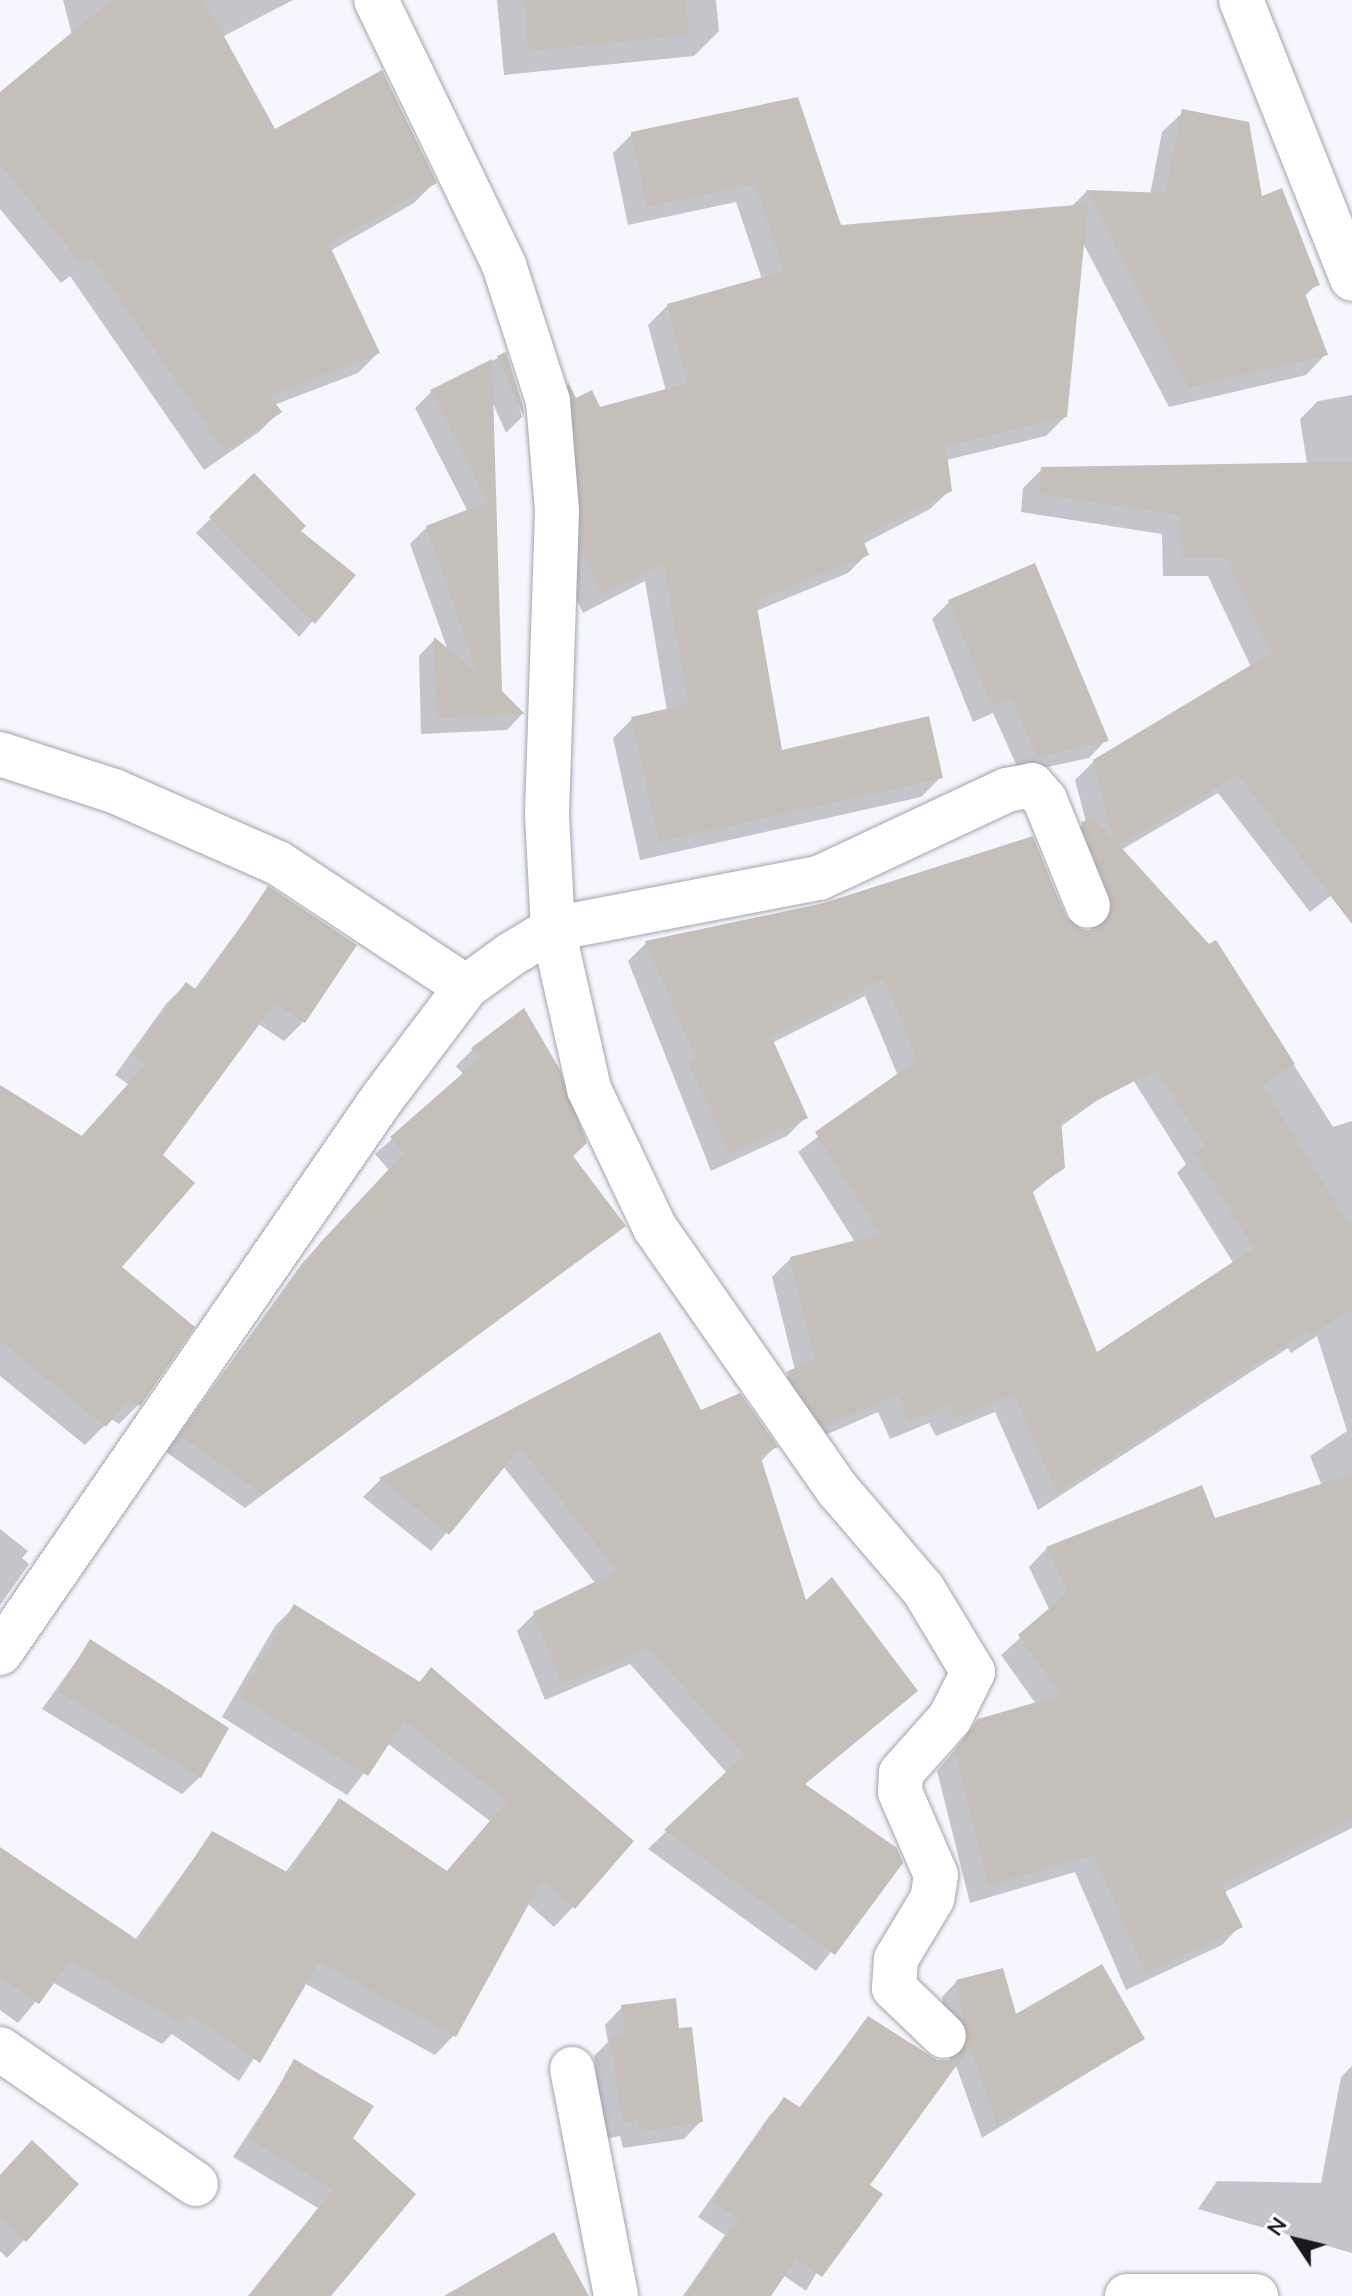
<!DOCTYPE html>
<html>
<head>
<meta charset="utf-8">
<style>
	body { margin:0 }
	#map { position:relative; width:1352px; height:2296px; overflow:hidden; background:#f5f6fe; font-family:Mulish,sans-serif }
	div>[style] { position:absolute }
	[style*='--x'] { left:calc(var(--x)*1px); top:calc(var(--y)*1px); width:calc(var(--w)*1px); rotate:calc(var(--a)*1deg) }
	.shadow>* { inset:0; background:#0003 }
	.building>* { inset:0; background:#c5bfb9 }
	.roads { filter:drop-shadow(0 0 2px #a3a4ab) drop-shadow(0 0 2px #a3a4ab) }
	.minor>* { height:44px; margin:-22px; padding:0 22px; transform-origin:22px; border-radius:22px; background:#fff }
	span { translate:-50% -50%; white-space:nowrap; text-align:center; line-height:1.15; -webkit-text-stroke:6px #fff; paint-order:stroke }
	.north { position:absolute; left:1256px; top:2200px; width:80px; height:80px; -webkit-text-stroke:6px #fff; paint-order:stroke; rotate:305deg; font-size:22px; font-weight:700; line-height:32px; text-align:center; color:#19191c }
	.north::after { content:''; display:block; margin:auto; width:28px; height:36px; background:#19191c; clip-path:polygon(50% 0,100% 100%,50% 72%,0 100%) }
</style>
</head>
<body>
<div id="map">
	<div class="shadow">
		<div style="clip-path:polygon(63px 0,293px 0,222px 37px,274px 131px,434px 183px,414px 203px,330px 251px,378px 353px,358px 373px,274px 405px,279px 412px,259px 432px,204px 470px,70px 276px,61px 283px,0 209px,0 95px,72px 35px)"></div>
		<div style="clip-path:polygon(497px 0,716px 0,719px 31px,694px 56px,504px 75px)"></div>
		<div style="clip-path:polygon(796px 99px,839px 227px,1071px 207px,1086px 192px,1150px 195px,1162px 132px,1183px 112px,1260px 198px,1317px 284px,1304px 297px,1326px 354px,1306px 375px,1169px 407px,1083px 243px,1065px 417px,1046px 436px,946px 460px,950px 490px,930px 509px,863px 544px,867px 554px,848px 573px,756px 611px,780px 752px,940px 778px,921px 797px,640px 860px,613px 738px,632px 719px,667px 711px,645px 581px,583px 613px,562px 567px,550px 403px,568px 385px,576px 401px,599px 409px,666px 391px,648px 325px,668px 305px,762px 279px,736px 202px,628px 225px,613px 153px,632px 134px)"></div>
		<div style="clip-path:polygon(504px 355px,522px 417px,506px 433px,491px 399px,500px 692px,522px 714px,507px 730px,421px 734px,419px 656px,434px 640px,448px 651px,410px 544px,427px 527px,468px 512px,415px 408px,432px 391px)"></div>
		<div style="clip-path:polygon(evenodd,1352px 395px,1352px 879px,1310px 912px,1218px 793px,1121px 850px,1256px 1005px,1333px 1127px,1352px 1121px,1352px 1828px,1225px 1892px,1240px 1926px,1222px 1945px,1126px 1990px,1075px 1872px,970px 1903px,937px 1771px,979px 1721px,1036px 1704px,1001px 1655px,1050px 1611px,1029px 1567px,1047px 1548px,1213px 1520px,1322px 1486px,1310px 1456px,1347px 1431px,1317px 1336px,1291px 1353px,1288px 1348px,1038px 1510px,995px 1412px,936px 1436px,929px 1423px,890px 1439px,878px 1412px,805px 1444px,769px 1392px,795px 1370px,772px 1277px,791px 1258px,855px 1242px,798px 1152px,898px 1076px,865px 996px,772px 1043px,806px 1117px,787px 1136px,711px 1171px,628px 961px,646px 943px,824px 904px,1032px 838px,1071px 927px,1091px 931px,1093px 916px,1063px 842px,1086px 822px,1075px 780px,1094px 761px,1251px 667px,1208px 576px,1163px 576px,1162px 534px,1021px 512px,1023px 488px,1042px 469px,1307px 464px,1300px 419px,1318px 401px,1352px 395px,1120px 1059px,1186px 1164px,1177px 1173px,1234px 1264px,1096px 1355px,1031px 1194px,1063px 1167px,1060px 1127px,1106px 1094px,1120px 1059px)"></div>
		<div style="clip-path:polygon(254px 476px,298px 531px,353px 575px,299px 637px,196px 533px)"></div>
		<div style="clip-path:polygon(949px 602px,1106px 740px,1089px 758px,1020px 773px,993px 713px,973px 722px,932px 619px)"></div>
		<div style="clip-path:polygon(268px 889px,304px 1021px,284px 1041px,257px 1023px,160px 1155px,119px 1267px,192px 1327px,138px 1405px,119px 1424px,111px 1419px,85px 1445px,0 1376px,0 1087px,81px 1137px,128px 1084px,115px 1075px,166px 1004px,186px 984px,194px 990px)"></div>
		<div style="clip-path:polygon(523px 1011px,571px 1156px,624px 1226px,245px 1508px,166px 1452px,303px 1262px,389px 1170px,375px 1154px,464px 1075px,456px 1066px,472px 1050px)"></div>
		<div style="clip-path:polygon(660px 1335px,700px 1413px,775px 1447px,760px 1462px,805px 1603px,915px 1691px,804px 1785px,901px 1863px,816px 1971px,648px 1849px,727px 1773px,630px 1664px,545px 1700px,517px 1631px,534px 1614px,596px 1584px,503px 1466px,431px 1551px,363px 1497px,380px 1480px)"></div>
		<div style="clip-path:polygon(0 1529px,28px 1551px,22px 1558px,29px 1564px,0 1605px)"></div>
		<div style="clip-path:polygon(294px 1607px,418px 1683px,431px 1670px,573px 1907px,554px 1927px,527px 1903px,454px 2035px,435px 2055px,304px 1983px,239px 2081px,172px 2034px,162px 2044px,52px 1982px,18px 2023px,0 2010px,0 1849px,135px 1940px,212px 1833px,285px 1873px,339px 1800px,446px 1872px,490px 1821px,387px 1743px,347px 1795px,222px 1717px,275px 1626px)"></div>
		<div style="clip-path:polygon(90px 1642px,200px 1777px,182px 1794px,42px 1709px)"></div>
		<div style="clip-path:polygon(957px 1981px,1015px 2017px,1143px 2039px,982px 2138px,955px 2063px,867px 2186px,806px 2291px,783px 2275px,769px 2296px,683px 2296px,725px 2235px,698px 2217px,770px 2115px,785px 2100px,798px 2109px,868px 2018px,937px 2062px,950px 2062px,942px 1997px)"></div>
		<div style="clip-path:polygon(622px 2007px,677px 2031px,701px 2121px,684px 2139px,623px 2148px,620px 2136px,605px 2139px,594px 2056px,608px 2042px,605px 2025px)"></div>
		<div style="clip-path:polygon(295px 2062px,351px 2139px,329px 2296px,248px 2296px,318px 2208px,233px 2157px)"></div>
		<div style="clip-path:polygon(1352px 2066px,1352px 2253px,1198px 2209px,1217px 2181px,1321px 2183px,1341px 2077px)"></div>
		<div style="clip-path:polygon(0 2176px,24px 2240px,7px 2258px,0 2251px)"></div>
	</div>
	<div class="building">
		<div style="clip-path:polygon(111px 0,204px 0,275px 129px,382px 70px,437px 183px,329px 244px,380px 353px,270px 396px,282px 412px,225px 452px,91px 257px,82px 265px,0 164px,0 92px)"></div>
		<div style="clip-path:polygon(524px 0,686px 0,688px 35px,528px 51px)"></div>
		<div style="clip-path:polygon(798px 97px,841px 225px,1088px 204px,1067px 417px,946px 446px,952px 491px,862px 537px,869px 555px,756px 601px,782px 750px,929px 716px,943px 778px,659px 842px,631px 717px,688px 704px,664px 563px,602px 595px,581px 547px,568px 382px,576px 398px,592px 390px,600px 407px,688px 383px,667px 304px,784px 271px,755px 184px,647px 207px,631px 132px)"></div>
		<div style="clip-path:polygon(1182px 109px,1249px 122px,1262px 196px,1282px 188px,1320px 285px,1304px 291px,1328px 355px,1189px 388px,1086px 190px,1165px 193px)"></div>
		<div style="clip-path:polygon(506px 352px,523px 406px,524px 418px,497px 356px)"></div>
		<div style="clip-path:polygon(492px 359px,502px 691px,525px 714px,437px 718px,434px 637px,477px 672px,426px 526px,487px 502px,430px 390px)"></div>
		<div style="clip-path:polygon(evenodd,1352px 462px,1352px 924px,1238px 775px,1119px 845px,1209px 944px,1216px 940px,1295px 1064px,1262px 1085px,1352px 1229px,1352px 1309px,1310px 1336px,1307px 1331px,1057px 1493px,1014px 1395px,955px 1419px,948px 1405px,909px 1422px,897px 1395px,824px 1427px,786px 1372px,815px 1359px,790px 1257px,880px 1234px,815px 1132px,917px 1060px,884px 979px,771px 1036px,808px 1118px,730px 1154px,688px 1063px,696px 1059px,645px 941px,824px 903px,1033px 836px,1065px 916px,1084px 931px,1098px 929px,1113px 910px,1111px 897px,1081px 822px,1094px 818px,1113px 839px,1093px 760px,1271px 653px,1226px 558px,1181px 558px,1180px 515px,1039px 494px,1041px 467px,1352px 462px,1156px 1070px,1205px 1146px,1194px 1153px,1254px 1248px,1097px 1352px,1032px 1190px,1065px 1168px,1061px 1119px,1156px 1070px)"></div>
		<div style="clip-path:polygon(254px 473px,306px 526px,301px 531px,356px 575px,315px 624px,209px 517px)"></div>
		<div style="clip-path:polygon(1035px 563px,1109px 741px,1037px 757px,1011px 697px,991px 705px,948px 600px)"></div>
		<div style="clip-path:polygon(268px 886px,357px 945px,305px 1023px,275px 1003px,163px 1155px,195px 1183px,122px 1267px,195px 1327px,140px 1406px,129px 1399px,106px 1427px,0 1341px,0 1085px,82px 1136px,146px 1064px,133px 1054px,186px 982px,198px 991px)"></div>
		<div style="clip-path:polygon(524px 1008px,559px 1068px,587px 1143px,573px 1156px,626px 1226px,262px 1494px,180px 1435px,319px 1244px,404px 1153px,390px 1137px,479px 1059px,471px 1048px)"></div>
		<div style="clip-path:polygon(660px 1332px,701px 1410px,740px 1393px,778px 1447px,760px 1455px,806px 1600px,832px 1577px,918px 1691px,805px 1784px,897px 1848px,903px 1863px,835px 1955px,664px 1830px,744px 1755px,649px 1648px,562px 1684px,533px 1612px,617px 1571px,520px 1448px,449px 1535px,379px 1478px)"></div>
		<div style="clip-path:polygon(1352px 1474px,1352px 1820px,1222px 1885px,1243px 1927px,1145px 1973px,1094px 1855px,988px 1886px,955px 1750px,978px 1719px,1061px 1695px,1018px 1635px,1068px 1592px,1046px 1547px,1202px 1485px,1215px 1518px)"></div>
		<div style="clip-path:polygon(294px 1604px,420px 1682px,431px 1667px,634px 1841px,575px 1909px,542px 1880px,456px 2037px,319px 1962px,260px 2063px,190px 2014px,184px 2025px,70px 1961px,39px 2004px,0 1977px,0 1847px,139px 1941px,212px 1831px,289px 1873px,339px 1798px,447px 1871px,507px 1801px,404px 1721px,368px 1776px,240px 1697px)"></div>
		<div style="clip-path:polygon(90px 1639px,229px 1728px,201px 1778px,58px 1691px)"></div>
		<div style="clip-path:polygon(1102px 1964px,1145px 2039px,997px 2124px,970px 2047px,870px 2185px,883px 2194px,822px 2277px,796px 2259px,771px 2296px,685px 2296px,739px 2219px,712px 2201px,784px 2097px,801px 2108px,868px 2016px,937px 2060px,950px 2060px,968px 2041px,956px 1980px,1003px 1968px,1016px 2014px)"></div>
		<div style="clip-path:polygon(676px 1998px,679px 2028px,692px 2027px,703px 2122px,641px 2132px,638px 2120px,622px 2123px,610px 2037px,626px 2035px,621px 2005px)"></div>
		<div style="clip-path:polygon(294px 2059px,374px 2106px,353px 2138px,416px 2194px,331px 2296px,249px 2296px,333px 2190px,249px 2139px)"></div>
		<div style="clip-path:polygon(32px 2140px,79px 2184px,26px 2242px,0 2217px,0 2175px)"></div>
		<div style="clip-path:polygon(554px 2232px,589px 2296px,444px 2296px)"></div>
	</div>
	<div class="roads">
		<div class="minor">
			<div style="--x:376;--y:0;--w:294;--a:64.2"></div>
			<div style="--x:504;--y:265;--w:143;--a:72.1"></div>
			<div style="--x:548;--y:401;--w:110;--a:85.3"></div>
			<div style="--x:557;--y:511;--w:304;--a:91.9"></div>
			<div style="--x:547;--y:815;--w:114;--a:87"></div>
			<div style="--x:553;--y:929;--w:164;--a:77.3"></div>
			<div style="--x:589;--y:1089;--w:154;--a:64.6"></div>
			<div style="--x:655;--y:1228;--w:320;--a:55.1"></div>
			<div style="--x:838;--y:1490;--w:130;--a:49.4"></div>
			<div style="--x:923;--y:1589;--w:97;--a:58.9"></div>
			<div style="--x:973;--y:1672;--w:51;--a:116.6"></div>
			<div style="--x:950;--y:1718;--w:74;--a:131.7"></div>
			<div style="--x:901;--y:1773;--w:19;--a:93"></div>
			<div style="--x:900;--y:1792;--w:90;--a:66.6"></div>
			<div style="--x:936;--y:1875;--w:24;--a:99"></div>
			<div style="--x:932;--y:1899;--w:70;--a:121"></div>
			<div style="--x:896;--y:1959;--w:29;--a:94"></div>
			<div style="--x:894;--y:1988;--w:69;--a:43.8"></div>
			<div style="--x:1241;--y:0;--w:300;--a:68.3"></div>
			<div style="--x:0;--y:754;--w:120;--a:18"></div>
			<div style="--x:114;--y:791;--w:179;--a:23.7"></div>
			<div style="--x:278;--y:863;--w:225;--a:33.4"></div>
			<div style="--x:0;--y:1653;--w:672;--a:-55.43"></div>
			<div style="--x:381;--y:1100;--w:141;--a:-53"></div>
			<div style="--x:466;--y:987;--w:54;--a:-36"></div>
			<div style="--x:510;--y:955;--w:50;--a:-31.2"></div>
			<div style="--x:553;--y:929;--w:271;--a:-10.9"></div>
			<div style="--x:819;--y:878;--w:208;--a:-25.1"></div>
			<div style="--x:1007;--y:790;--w:25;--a:-11"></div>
			<div style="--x:1032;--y:785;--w:20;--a:49"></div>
			<div style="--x:1045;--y:800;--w:114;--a:67.9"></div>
			<div style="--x:0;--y:2049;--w:238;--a:34.6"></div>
			<div style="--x:572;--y:2069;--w:231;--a:79"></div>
			<div style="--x:1127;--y:2296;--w:129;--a:0"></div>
		</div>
	</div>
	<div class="north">N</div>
</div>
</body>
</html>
